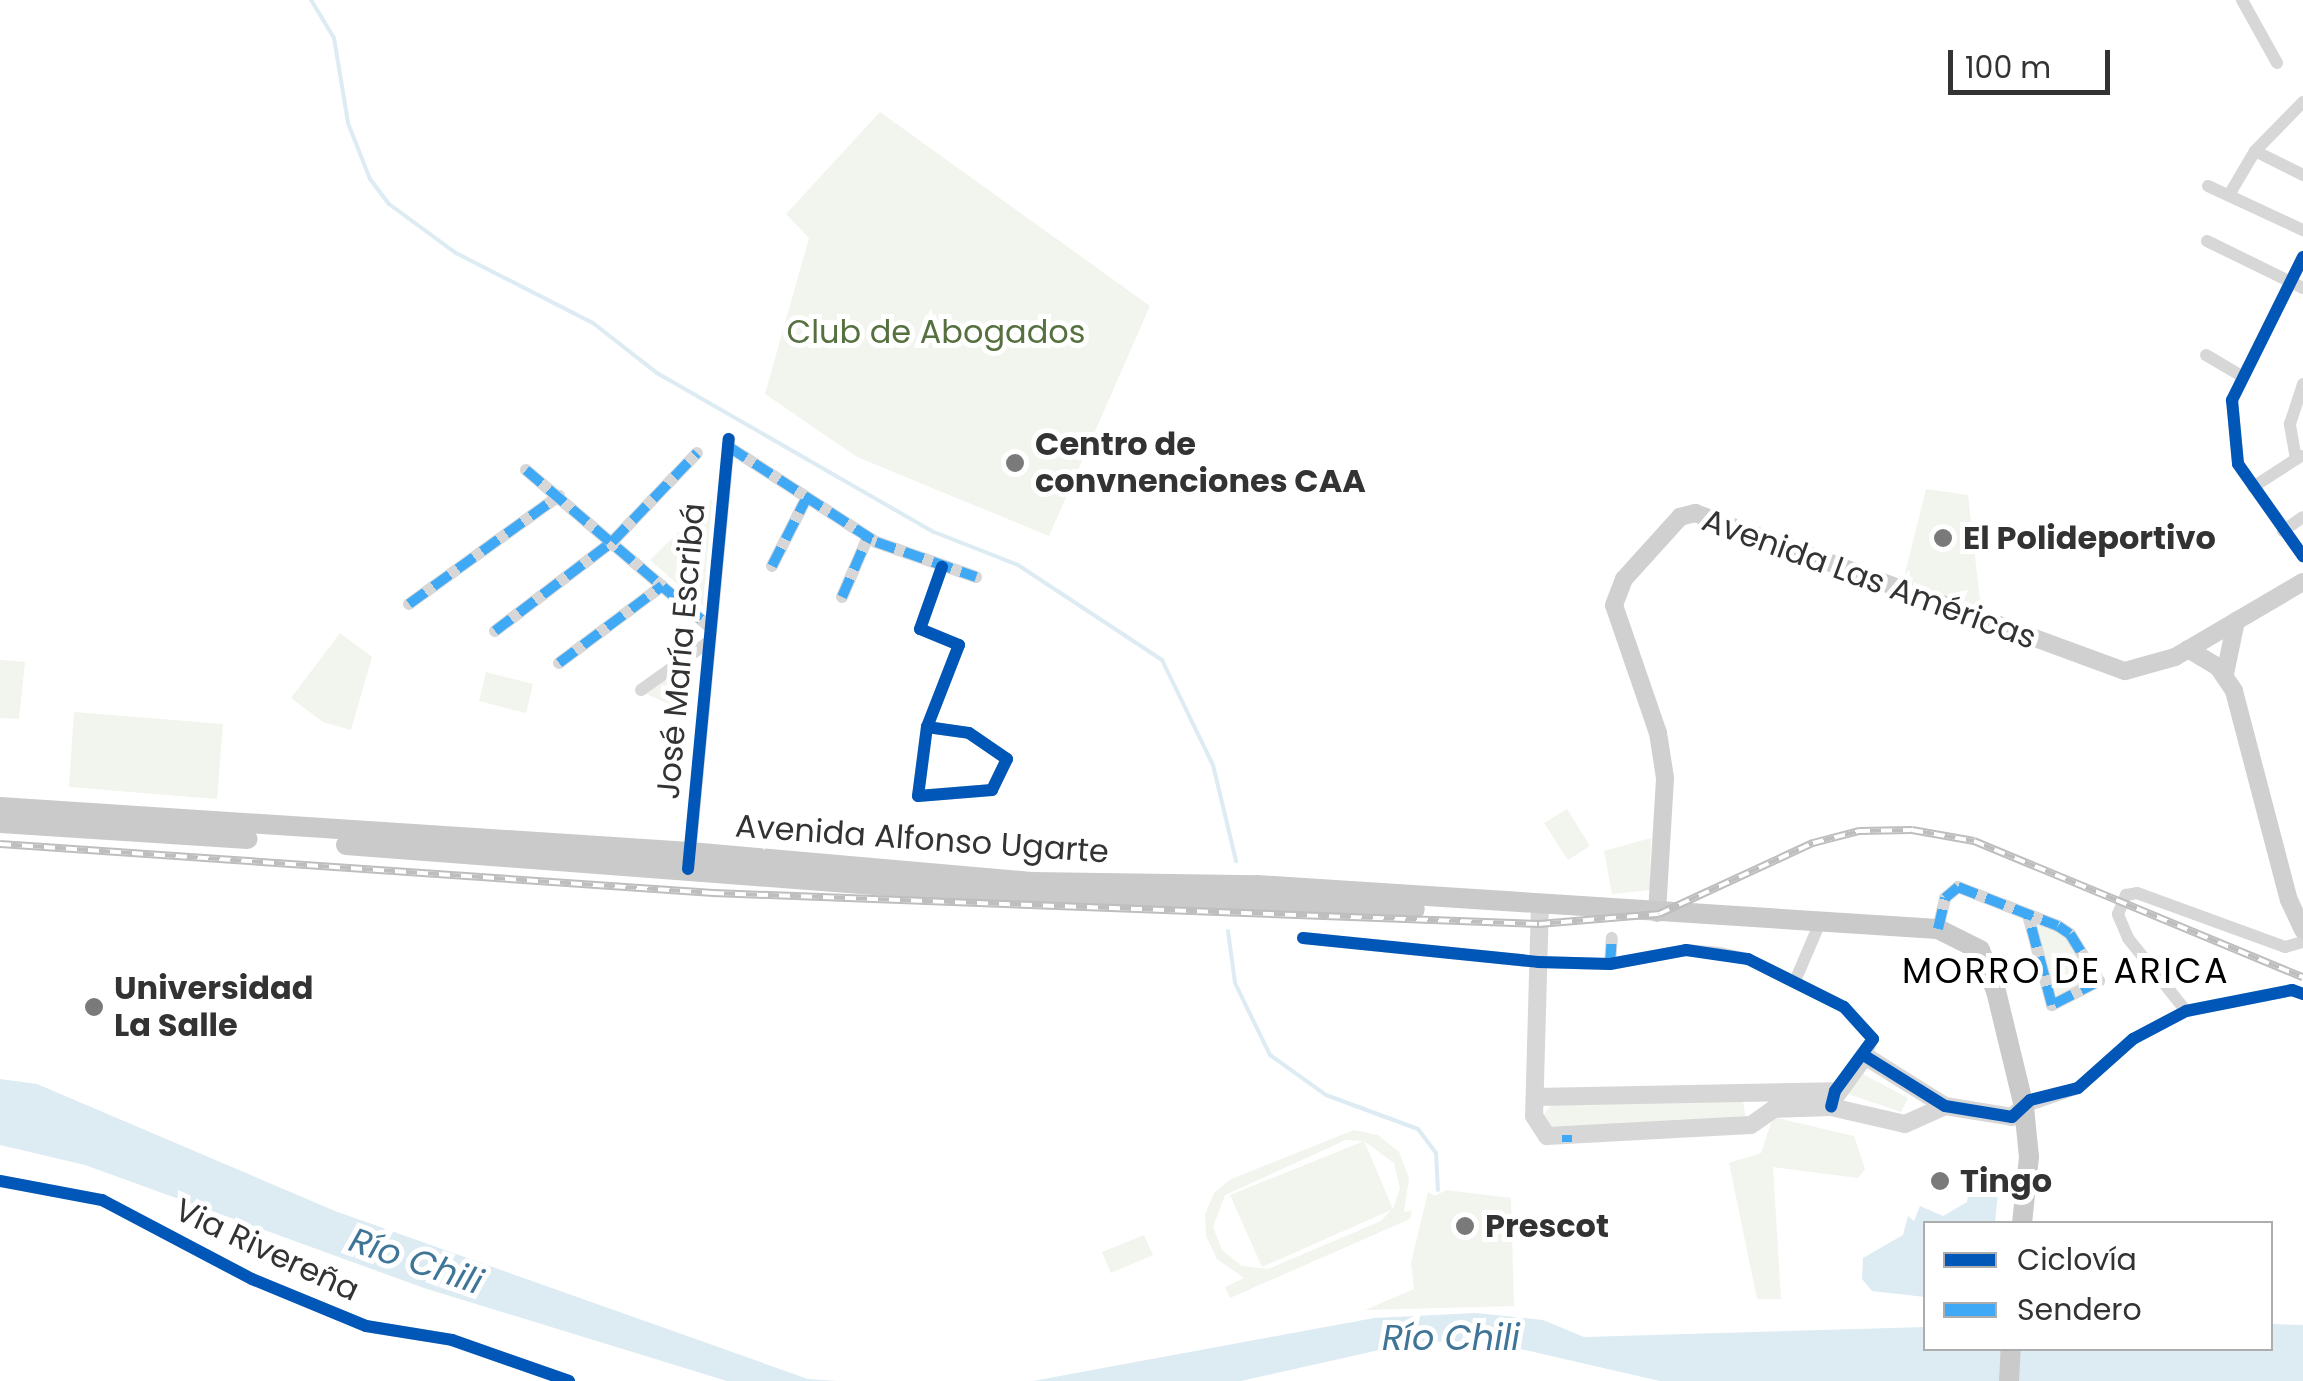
<!DOCTYPE html>
<html>
<head>
<meta charset="utf-8">
<style>
	body { margin:0 }
	#map { position:relative; width:2303px; height:1381px; overflow:hidden; background:#fff; font-family:Poppins,sans-serif }
	div>[style] { position:absolute }
	[style*='--x'] { left:calc(var(--x)*1px); top:calc(var(--y)*1px); width:calc(var(--w)*1px); rotate:calc(var(--a)*1deg) }
	.green>* { inset:0; background:#f1f5ed }
	.water>* { inset:0; background:#ddebf3 }
	.stream>* { height:4px; margin:-2px; padding:0 2px; transform-origin:2px; border-radius:2px; background:#ddebf3 }
	.minor>* { height:12px; margin:-6px; padding:0 6px; transform-origin:6px; border-radius:6px; background:#d7d7d7 }
	.tertiary>* { height:18px; margin:-9px; padding:0 9px; transform-origin:9px; border-radius:9px; background:#d7d7d7 }
	.secondary>* { height:18px; margin:-9px; padding:0 9px; transform-origin:9px; border-radius:9px; background:#d0d0d0 }
	.primary>* { height:20px; margin:-10px; padding:0 10px; transform-origin:10px; border-radius:10px; background:#cacaca }
	.rail>* { height:8px; margin-top:-4px; transform-origin:0; background:repeating-linear-gradient(90deg,#fff 0 11px,#bebebe 0 22px); box-sizing:border-box; border-block:2px solid #bebebe }
	.quiet>* { height:10px; margin-top:-5px; transform-origin:0; background:repeating-linear-gradient(90deg,#3fa9f5 0 20px,transparent 0 30px) }
	.cycleway>* { height:12px; margin:-6px; padding:0 6px; transform-origin:6px; border-radius:6px; background:#0057b8 }
	.dots>* { width:28px; height:28px; translate:-50% -50%; box-sizing:border-box; border:5px solid #fff; border-radius:50% }
	span { translate:-50% -50%; white-space:nowrap; text-align:center; line-height:1.15; -webkit-text-stroke:10px #fff; paint-order:stroke }
	.park-label { font-size:32px; color:#56703f }
	.poi-label { font-size:32px; color:#333; font-weight:700 }
	.left { translate:0 -50%; text-align:left }
	.street-label { font-size:32px; color:#333 }
	.neighbourhood-label { font-size:35px; color:#000; letter-spacing:2.5px }
	.water-label { font-size:35px; color:#3f7597; font-style:italic }
	.legend { position:absolute; left:1923px; top:1221px; width:350px; height:130px; box-sizing:border-box; background:#fff; border:2px solid #adadad; margin:0; padding:12px 18px; list-style:none; font-size:30px; color:#333 }
	.legend li { display:flex; align-items:center; gap:20px; height:50px }
	.legend b { width:50px; border:2px solid #adadad }
	.scale { position:absolute; left:1948px; top:50px; width:162px; height:45px; box-sizing:border-box; border:5px solid #333; border-top:0; padding-left:12px; font-size:30px; line-height:35px; white-space:nowrap; color:#333; -webkit-text-stroke:8px #fff; paint-order:stroke }
</style>
</head>
<body>
<div id="map">
	<div class="green">
		<div style="clip-path:polygon(880px 112px,1150px 306px,1049px 536px,857px 457px,765px 394px,809px 238px,786px 214px)"></div>
		<div style="clip-path:polygon(1926px 489px,1968px 495px,1981px 609px,1903px 581px)"></div>
		<div style="clip-path:polygon(712px 499px,703px 606px,650px 560px)"></div>
		<div style="clip-path:polygon(340px 633px,372px 657px,351px 730px,323px 722px,291px 698px)"></div>
		<div style="clip-path:polygon(695px 658px,690px 713px,646px 694px)"></div>
		<div style="clip-path:polygon(0 660px,25px 662px,19px 719px,0 718px)"></div>
		<div style="clip-path:polygon(486px 672px,533px 684px,526px 713px,479px 701px)"></div>
		<div style="clip-path:polygon(74px 712px,223px 724px,217px 799px,69px 787px)"></div>
		<div style="clip-path:polygon(1567px 809px,1590px 846px,1568px 860px,1544px 823px)"></div>
		<div style="clip-path:polygon(1651px 838px,1650px 890px,1612px 894px,1604px 851px)"></div>
		<div style="clip-path:polygon(2040px 924px,2066px 935px,2089px 969px,2090px 981px,2057px 996px,2052px 992px,2035px 926px)"></div>
		<div style="clip-path:polygon(1863px 1074px,1908px 1098px,1901px 1112px,1848px 1094px)"></div>
		<div style="clip-path:polygon(1742px 1096px,1746px 1119px,1552px 1128px,1542px 1117px,1552px 1104px)"></div>
		<div style="clip-path:polygon(1773px 1117px,1854px 1136px,1865px 1169px,1858px 1178px,1773px 1167px,1781px 1299px,1757px 1299px,1729px 1163px,1761px 1153px)"></div>
		<div style="clip-path:polygon(evenodd,1354px 1130px,1378px 1135px,1399px 1152px,1409px 1178px,1404px 1212px,1412px 1210px,1410px 1219px,1230px 1298px,1225px 1287px,1244px 1278px,1217px 1259px,1206px 1236px,1205px 1215px,1214px 1193px,1231px 1179px,1354px 1130px,1346px 1140px,1364px 1141px,1230px 1195px,1262px 1267px,1391px 1210px,1381px 1221px,1268px 1269px,1242px 1266px,1222px 1250px,1213px 1227px,1225px 1195px,1346px 1140px,1354px 1130px,1364px 1141px,1394px 1163px,1400px 1189px,1393px 1209px,1364px 1141px)"></div>
		<div style="clip-path:polygon(1446px 1190px,1511px 1198px,1514px 1306px,1365px 1310px,1414px 1289px,1411px 1263px,1428px 1192px,1435px 1196px)"></div>
		<div style="clip-path:polygon(1144px 1235px,1153px 1255px,1111px 1273px,1102px 1252px)"></div>
	</div>
	<div class="water">
		<div style="clip-path:polygon(0 1079px,37px 1084px,335px 1211px,808px 1379px,838px 1381px,727px 1381px,424px 1288px,85px 1165px,0 1145px)"></div>
		<div style="clip-path:polygon(1972px 1170px,2000px 1172px,1995px 1223px,1926px 1224px,1925px 1297px,1872px 1291px,1862px 1279px,1863px 1258px,1903px 1235px,1908px 1216px,1914px 1221px,1920px 1206px,1943px 1216px,1967px 1202px)"></div>
		<div style="clip-path:polygon(1476px 1313px,1543px 1320px,1584px 1337px,1925px 1327px,1926px 1348px,2270px 1348px,2271px 1324px,2303px 1325px,2303px 1381px,1660px 1381px,1486px 1341px,1415px 1342px,1241px 1381px,1033px 1381px,1374px 1318px)"></div>
	</div>
	<div class="stream">
		<div style="--x:311;--y:0;--w:44;--a:58.8"></div>
		<div style="--x:334;--y:38;--w:86;--a:80.6"></div>
		<div style="--x:348;--y:123;--w:60;--a:68.6"></div>
		<div style="--x:370;--y:179;--w:31;--a:53"></div>
		<div style="--x:389;--y:204;--w:83;--a:36.2"></div>
		<div style="--x:456;--y:253;--w:154;--a:27.1"></div>
		<div style="--x:593;--y:323;--w:81;--a:38"></div>
		<div style="--x:657;--y:373;--w:319;--a:29.9"></div>
		<div style="--x:934;--y:532;--w:90;--a:21.4"></div>
		<div style="--x:1018;--y:565;--w:173;--a:33.4"></div>
		<div style="--x:1162;--y:660;--w:117;--a:64.1"></div>
		<div style="--x:1213;--y:765;--w:99;--a:76.5"></div>
		<div style="--x:1228;--y:931;--w:52;--a:82.3"></div>
		<div style="--x:1235;--y:983;--w:80;--a:64.1"></div>
		<div style="--x:1270;--y:1055;--w:69;--a:35.5"></div>
		<div style="--x:1326;--y:1095;--w:98;--a:20.3"></div>
		<div style="--x:1418;--y:1129;--w:30;--a:53"></div>
		<div style="--x:1436;--y:1153;--w:37;--a:87"></div>
	</div>
	<div class="minor">
		<div style="--x:2242;--y:0;--w:72;--a:60.9"></div>
		<div style="--x:2255;--y:151;--w:54;--a:26.6"></div>
		<div style="--x:2208;--y:186;--w:105;--a:24.9"></div>
		<div style="--x:2229;--y:195;--w:51;--a:-59.4"></div>
		<div style="--x:2255;--y:151;--w:69;--a:-45.6"></div>
		<div style="--x:2207;--y:241;--w:107;--a:26.1"></div>
		<div style="--x:2303;--y:257;--w:160;--a:116.4"></div>
		<div style="--x:2232;--y:400;--w:64;--a:84.6"></div>
		<div style="--x:2238;--y:464;--w:113;--a:54.8"></div>
		<div style="--x:2206;--y:355;--w:43;--a:30.7"></div>
		<div style="--x:729;--y:447;--w:175;--a:32.9"></div>
		<div style="--x:876;--y:542;--w:106;--a:19.3"></div>
		<div style="--x:2296;--y:459;--w:36;--a:-100"></div>
		<div style="--x:2290;--y:424;--w:42;--a:-72"></div>
		<div style="--x:526;--y:470;--w:243;--a:40.5"></div>
		<div style="--x:2253;--y:487;--w:57;--a:-32.9"></div>
		<div style="--x:2283;--y:531;--w:24;--a:-35"></div>
		<div style="--x:772;--y:566;--w:73;--a:-63.1"></div>
		<div style="--x:842;--y:597;--w:65;--a:-66.6"></div>
		<div style="--x:409;--y:604;--w:185;--a:-35.8"></div>
		<div style="--x:495;--y:631;--w:147;--a:-37.3"></div>
		<div style="--x:612;--y:542;--w:123;--a:-46.3"></div>
		<div style="--x:559;--y:663;--w:129;--a:-36.8"></div>
		<div style="--x:641;--y:690;--w:85;--a:-35.4"></div>
		<div style="--x:927;--y:727;--w:42;--a:8.1"></div>
		<div style="--x:969;--y:733;--w:46;--a:34.4"></div>
		<div style="--x:1007;--y:759;--w:34;--a:116"></div>
		<div style="--x:992;--y:790;--w:74;--a:175.4"></div>
		<div style="--x:918;--y:796;--w:70;--a:-82.6"></div>
		<div style="--x:927;--y:727;--w:88;--a:-68.7"></div>
		<div style="--x:959;--y:645;--w:42;--a:-157.7"></div>
		<div style="--x:920;--y:629;--w:66;--a:-70.5"></div>
		<div style="--x:690;--y:855;--w:418;--a:-84.6"></div>
		<div style="--x:1938;--y:929;--w:32;--a:-77"></div>
		<div style="--x:1945;--y:898;--w:17;--a:-40"></div>
		<div style="--x:1958;--y:887;--w:107;--a:21.3"></div>
		<div style="--x:2058;--y:926;--w:14;--a:34"></div>
		<div style="--x:2070;--y:934;--w:55;--a:58.3"></div>
		<div style="--x:2099;--y:981;--w:53;--a:152.9"></div>
		<div style="--x:2052;--y:1005;--w:93;--a:-104.9"></div>
		<div style="--x:1303;--y:938;--w:236;--a:5.8"></div>
		<div style="--x:1538;--y:962;--w:72;--a:1.6"></div>
		<div style="--x:1610;--y:964;--w:77;--a:-10.4"></div>
		<div style="--x:1686;--y:950;--w:34;--a:5"></div>
		<div style="--x:1720;--y:953;--w:29;--a:12"></div>
		<div style="--x:1748;--y:959;--w:107;--a:26.6"></div>
		<div style="--x:1844;--y:1007;--w:43;--a:47.8"></div>
		<div style="--x:1873;--y:1039;--w:19;--a:115"></div>
		<div style="--x:1610;--y:964;--w:26;--a:-86"></div>
		<div style="--x:1795;--y:981;--w:66;--a:-66.9"></div>
		<div style="--x:2186;--y:1011;--w:93;--a:-128.5"></div>
		<div style="--x:2128;--y:938;--w:26;--a:-113"></div>
		<div style="--x:2118;--y:914;--w:21;--a:-67"></div>
		<div style="--x:2126;--y:895;--w:11;--a:-10"></div>
		<div style="--x:2137;--y:893;--w:158;--a:20"></div>
		<div style="--x:2285;--y:947;--w:19;--a:-16"></div>
		<div style="--x:2024;--y:1107;--w:57;--a:-19.4"></div>
		<div style="--x:2078;--y:1088;--w:74;--a:-41.7"></div>
		<div style="--x:2133;--y:1039;--w:60;--a:-27.8"></div>
		<div style="--x:2186;--y:1011;--w:108;--a:-11.2"></div>
		<div style="--x:2292;--y:990;--w:12;--a:20"></div>
		<div style="--x:0;--y:1181;--w:104;--a:10.6"></div>
		<div style="--x:102;--y:1200;--w:170;--a:27.8"></div>
		<div style="--x:252;--y:1279;--w:123;--a:22.4"></div>
		<div style="--x:366;--y:1326;--w:87;--a:9.2"></div>
		<div style="--x:452;--y:1340;--w:124;--a:19.3"></div>
	</div>
	<div class="tertiary">
		<div style="--x:1540;--y:903;--w:213;--a:91.6"></div>
		<div style="--x:1534;--y:1116;--w:24;--a:57"></div>
		<div style="--x:1547;--y:1136;--w:204;--a:-3.1"></div>
		<div style="--x:1751;--y:1125;--w:28;--a:-35"></div>
		<div style="--x:1774;--y:1109;--w:57;--a:-2"></div>
		<div style="--x:1831;--y:1107;--w:76;--a:12.9"></div>
		<div style="--x:1905;--y:1124;--w:44;--a:-24.2"></div>
		<div style="--x:1535;--y:1097;--w:300;--a:-1.1"></div>
		<div style="--x:1833;--y:1100;--w:54;--a:-54"></div>
		<div style="--x:1865;--y:1056;--w:94;--a:32"></div>
		<div style="--x:1945;--y:1106;--w:68;--a:9.3"></div>
		<div style="--x:2012;--y:1117;--w:16;--a:-40"></div>
	</div>
	<div class="secondary">
		<div style="--x:2188;--y:649;--w:35;--a:31"></div>
		<div style="--x:2218;--y:667;--w:29;--a:56"></div>
		<div style="--x:2234;--y:691;--w:216;--a:75.3"></div>
		<div style="--x:2289;--y:900;--w:33;--a:65"></div>
		<div style="--x:2225;--y:674;--w:54;--a:-78.3"></div>
		<div style="--x:1657;--y:913;--w:135;--a:-86.6"></div>
		<div style="--x:1665;--y:778;--w:46;--a:-98.8"></div>
		<div style="--x:1658;--y:733;--w:135;--a:-109"></div>
		<div style="--x:1614;--y:605;--w:28;--a:-69"></div>
		<div style="--x:1624;--y:579;--w:84;--a:-47.9"></div>
		<div style="--x:1680;--y:517;--w:16;--a:-15"></div>
		<div style="--x:1695;--y:513;--w:458;--a:20.2"></div>
		<div style="--x:2125;--y:671;--w:52;--a:-15.6"></div>
		<div style="--x:2175;--y:657;--w:148;--a:-30.4"></div>
	</div>
	<div class="primary">
		<div style="--x:0;--y:807;--w:691;--a:3.73"></div>
		<div style="--x:690;--y:852;--w:343;--a:5"></div>
		<div style="--x:1032;--y:882;--w:225;--a:0.8"></div>
		<div style="--x:1257;--y:885;--w:682;--a:3.7"></div>
		<div style="--x:1938;--y:929;--w:47;--a:26.6"></div>
		<div style="--x:1980;--y:950;--w:44;--a:68.7"></div>
		<div style="--x:1996;--y:991;--w:119;--a:76.4"></div>
		<div style="--x:2024;--y:1107;--w:50;--a:84.3"></div>
		<div style="--x:2029;--y:1157;--w:67;--a:96"></div>
		<div style="--x:0;--y:823;--w:248;--a:3.7"></div>
		<div style="--x:346;--y:845;--w:661;--a:4.34"></div>
		<div style="--x:1005;--y:895;--w:410;--a:2"></div>
		<div style="--x:2009;--y:1381;--w:33;--a:-87"></div>
	</div>
	<div class="rail">
		<div style="--x:0;--y:844;--w:715;--a:3.93"></div>
		<div style="--x:713;--y:893;--w:827;--a:2.15"></div>
		<div style="--x:1539;--y:924;--w:120;--a:-4.8"></div>
		<div style="--x:1659;--y:914;--w:170;--a:-24.8"></div>
		<div style="--x:1813;--y:843;--w:48;--a:-14.6"></div>
		<div style="--x:1859;--y:831;--w:53;--a:-1.1"></div>
		<div style="--x:1912;--y:830;--w:63;--a:10.1"></div>
		<div style="--x:1974;--y:841;--w:356;--a:22.5"></div>
	</div>
	<div class="quiet">
		<div style="--x:729;--y:447;--w:175;--a:32.9"></div>
		<div style="--x:876;--y:542;--w:106;--a:19.3"></div>
		<div style="--x:526;--y:470;--w:243;--a:40.5"></div>
		<div style="--x:772;--y:566;--w:73;--a:-63.1"></div>
		<div style="--x:842;--y:597;--w:65;--a:-66.6"></div>
		<div style="--x:409;--y:604;--w:185;--a:-35.8"></div>
		<div style="--x:495;--y:631;--w:147;--a:-37.3"></div>
		<div style="--x:612;--y:542;--w:123;--a:-46.3"></div>
		<div style="--x:559;--y:663;--w:129;--a:-36.8"></div>
		<div style="--x:1938;--y:929;--w:32;--a:-77"></div>
		<div style="--x:1945;--y:898;--w:17;--a:-40"></div>
		<div style="--x:1958;--y:887;--w:107;--a:21.3"></div>
		<div style="--x:2058;--y:926;--w:14;--a:34"></div>
		<div style="--x:2070;--y:934;--w:55;--a:58.3"></div>
		<div style="--x:2099;--y:981;--w:53;--a:152.9"></div>
		<div style="--x:2052;--y:1005;--w:93;--a:-104.9"></div>
		<div style="--x:1610;--y:964;--w:26;--a:-86"></div>
		<div style="--x:1567;--y:1142;--w:7;--a:-90"></div>
	</div>
	<div class="cycleway">
		<div style="--x:2303;--y:257;--w:160;--a:116.4"></div>
		<div style="--x:2232;--y:400;--w:64;--a:84.6"></div>
		<div style="--x:2238;--y:464;--w:113;--a:54.8"></div>
		<div style="--x:927;--y:727;--w:42;--a:8.1"></div>
		<div style="--x:969;--y:733;--w:46;--a:34.4"></div>
		<div style="--x:1007;--y:759;--w:34;--a:116"></div>
		<div style="--x:992;--y:790;--w:74;--a:175.4"></div>
		<div style="--x:918;--y:796;--w:70;--a:-82.6"></div>
		<div style="--x:927;--y:727;--w:88;--a:-68.7"></div>
		<div style="--x:959;--y:645;--w:42;--a:-157.7"></div>
		<div style="--x:920;--y:629;--w:66;--a:-70.5"></div>
		<div style="--x:688;--y:869;--w:432;--a:-84.6"></div>
		<div style="--x:1303;--y:938;--w:236;--a:5.8"></div>
		<div style="--x:1538;--y:962;--w:72;--a:1.6"></div>
		<div style="--x:1610;--y:964;--w:77;--a:-10.4"></div>
		<div style="--x:1686;--y:950;--w:63;--a:8.3"></div>
		<div style="--x:1748;--y:959;--w:107;--a:26.6"></div>
		<div style="--x:1844;--y:1007;--w:43;--a:47.8"></div>
		<div style="--x:1873;--y:1039;--w:64;--a:126.2"></div>
		<div style="--x:1835;--y:1091;--w:16;--a:104"></div>
		<div style="--x:1865;--y:1056;--w:94;--a:32"></div>
		<div style="--x:1945;--y:1106;--w:68;--a:9.3"></div>
		<div style="--x:2012;--y:1117;--w:25;--a:-43"></div>
		<div style="--x:2030;--y:1100;--w:49;--a:-14"></div>
		<div style="--x:2078;--y:1088;--w:74;--a:-41.7"></div>
		<div style="--x:2133;--y:1039;--w:60;--a:-27.8"></div>
		<div style="--x:2186;--y:1011;--w:108;--a:-11.2"></div>
		<div style="--x:2292;--y:990;--w:12;--a:20"></div>
		<div style="--x:0;--y:1181;--w:104;--a:10.6"></div>
		<div style="--x:102;--y:1200;--w:170;--a:27.8"></div>
		<div style="--x:252;--y:1279;--w:123;--a:22.4"></div>
		<div style="--x:366;--y:1326;--w:87;--a:9.2"></div>
		<div style="--x:452;--y:1340;--w:124;--a:19.3"></div>
	</div>
	<div class="dots">
		<div style="left:1015px;top:463px;background:#7a7a7a"></div>
		<div style="left:1943px;top:538px;background:#7a7a7a"></div>
		<div style="left:94px;top:1007px;background:#7a7a7a"></div>
		<div style="left:1940px;top:1181px;background:#7a7a7a"></div>
		<div style="left:1465px;top:1226px;background:#7a7a7a"></div>
	</div>
	<div class="park-label">
		<span style="left:936px;top:332px">Club de Abogados</span>
	</div>
	<div class="poi-label">
		<span class="left" style="left:1035px;top:463px">Centro de<br>convnenciones CAA</span>
		<span class="left" style="left:1963px;top:538px">El Polideportivo</span>
		<span class="left" style="left:114px;top:1007px">Universidad<br>La Salle</span>
		<span class="left" style="left:1960px;top:1181px">Tingo</span>
		<span class="left" style="left:1485px;top:1226px">Prescot</span>
	</div>
	<div class="street-label">
		<span style="left:1869px;top:579px;rotate:20deg">Avenida Las Américas</span>
		<span style="left:681px;top:651px;rotate:-85deg">José María Escribá</span>
		<span style="left:922px;top:839px;rotate:4deg">Avenida Alfonso Ugarte</span>
		<span style="left:267px;top:1250px;rotate:25deg">Via Rivereña</span>
	</div>
	<div class="neighbourhood-label">
		<span style="left:2066px;top:971px">MORRO DE ARICA</span>
	</div>
	<div class="water-label">
		<span style="left:416px;top:1261px;rotate:19deg">Río Chili</span>
		<span style="left:1451px;top:1338px">Río Chili</span>
	</div>
	<ul class="legend">
	<li><b style="height:12px;background:#0057b8"></b>Ciclovía</li>
	<li><b style="height:12px;background:#3fa9f5"></b>Sendero</li>
	</ul>
	<div class="scale">100 m</div>
</div>
</body>
</html>
